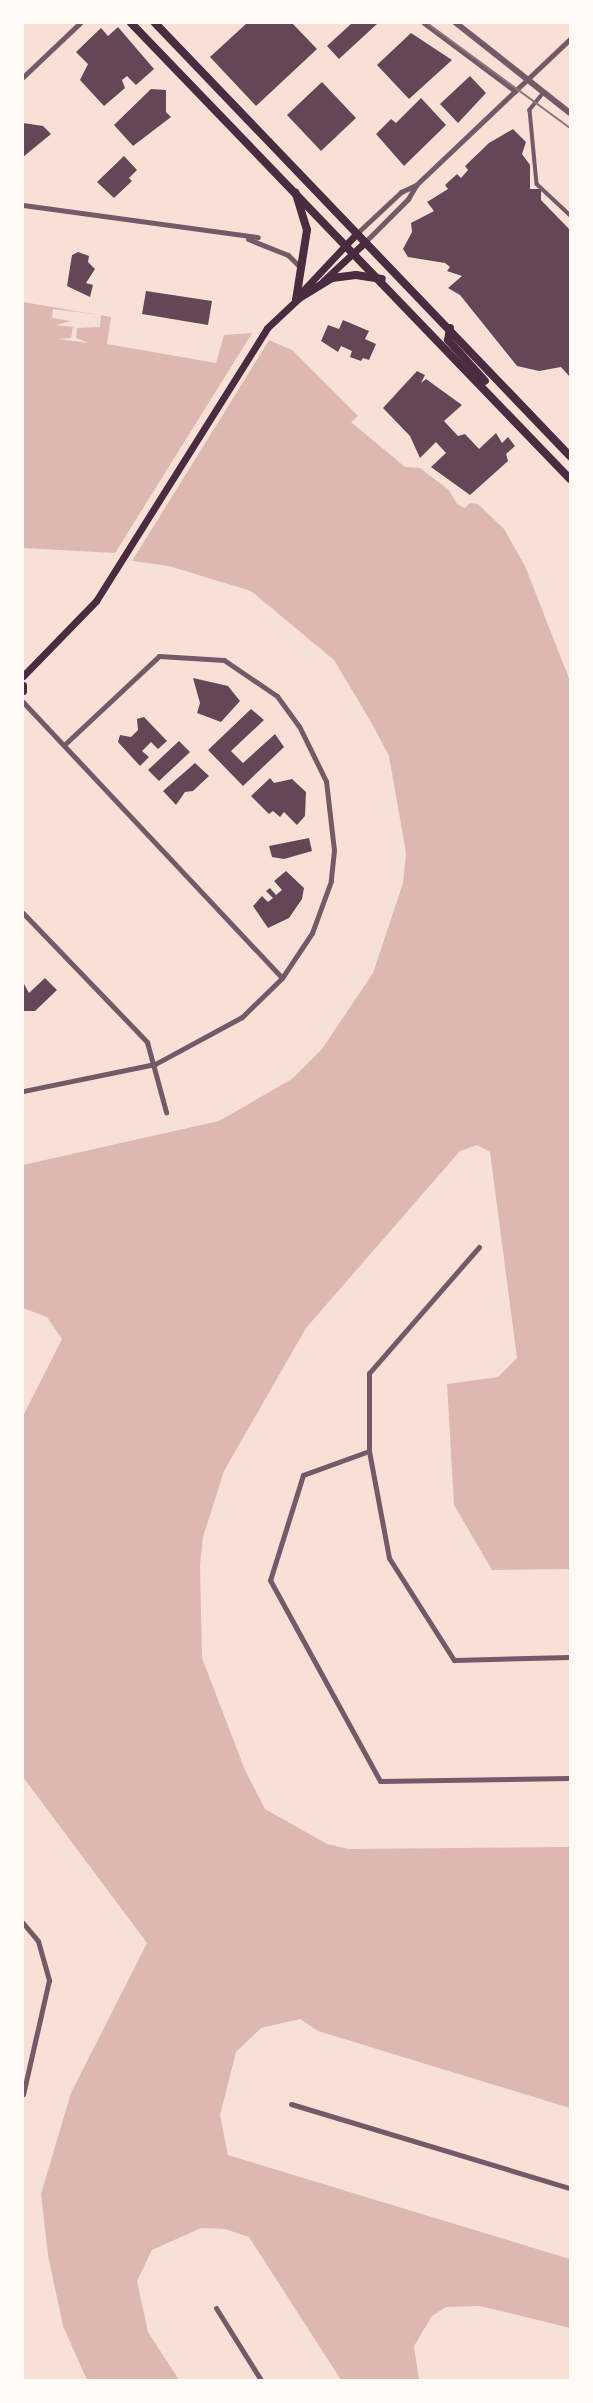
<!DOCTYPE html>
<html>
<head>
<meta charset="utf-8">
<style>
	body { margin:0 }
	#map { position:relative; width:593px; height:2403px; overflow:hidden; background:#f7e1d7; font-family:Spectral,serif }
	div>[style] { position:absolute }
	[style*='--x'] { left:calc(var(--x)*1px); top:calc(var(--y)*1px); width:calc(var(--w)*1px); rotate:calc(var(--a)*1deg) }
	.water>* { inset:0; background:#dcb8b0 }
	.pier>* { inset:0; background:#f7e1d7 }
	.building>* { inset:0; background:#644757 }
	.pedestrian>* { height:3.5px; margin:-1.75px; padding:0 1.75px; transform-origin:1.75px; border-radius:1.75px; background:#755966 }
	.minor>* { height:5px; margin:-2.5px; padding:0 2.5px; transform-origin:2.5px; border-radius:2.5px; background:#755966 }
	.tertiary>* { height:6px; margin:-3px; padding:0 3px; transform-origin:3px; border-radius:3px; background:#755966 }
	.secondary>* { height:7px; margin:-3.5px; padding:0 3.5px; transform-origin:3.5px; border-radius:3.5px; background:#4a2c40 }
	.trunk>* { height:8px; margin:-4px; padding:0 4px; transform-origin:4px; border-radius:4px; background:#4a2c40 }
	.tram>* { height:2px; margin:-1px; padding:0 1px; transform-origin:1px; border-radius:1px; background:#8f747c }
	span { translate:-50% -50%; white-space:nowrap; text-align:center; line-height:1.15; -webkit-text-stroke:7px #fffaf5; paint-order:stroke }
	.frame { position:absolute; inset:0; border:24px solid #fffaf5; pointer-events:none }
</style>
</head>
<body>
<div id="map">
	<div class="water">
		<div style="clip-path:polygon(23px 302px,111px 317px,107px 344px,216px 363px,224px 335px,253px 333px,292px 350px,358px 416px,351px 422px,405px 467px,420px 468px,449px 490px,457px 504px,465px 508px,470px 503px,478px 504px,504px 529px,525px 566px,570px 681px,570px 1569px,492px 1570px,454px 1505px,447px 1384px,498px 1377px,517px 1358px,490px 1152px,477px 1145px,460px 1151px,306px 1328px,224px 1471px,203px 1537px,200px 1565px,202px 1658px,245px 1770px,265px 1809px,327px 1844px,349px 1849px,570px 1847px,570px 2108px,318px 2031px,300px 2019px,261px 2028px,236px 2052px,220px 2115px,228px 2155px,570px 2259px,570px 2328px,480px 2306px,446px 2307px,432px 2316px,414px 2346px,419px 2380px,341px 2380px,249px 2237px,225px 2229px,201px 2228px,152px 2250px,137px 2281px,148px 2332px,179px 2380px,87px 2380px,63px 2326px,48px 2255px,41px 2194px,71px 2093px,147px 1943px,23px 1777px,23px 1416px,62px 1339px,47px 1317px,23px 1308px,23px 1165px,219px 1121px,292px 1079px,322px 1049px,373px 973px,403px 883px,406px 853px,389px 756px,371px 722px,334px 660px,251px 591px,169px 566px,112px 558px,115px 553px,23px 548px)"></div>
	</div>
	<div class="pier">
		<div style="clip-path:polygon(53px 309px,101px 315px,100px 327px,77px 328px,76px 338px,89px 343px,58px 339px,71px 338px,73px 327px,56px 325px,71px 321px,52px 318px)"></div>
		<div style="clip-path:polygon(254px 330px,271px 337px,132px 561px,112px 558px)"></div>
	</div>
	<div class="building">
		<div style="clip-path:polygon(247px 23px,292px 23px,317px 49px,256px 106px,210px 57px)"></div>
		<div style="clip-path:polygon(352px 23px,378px 23px,339px 59px,327px 46px)"></div>
		<div style="clip-path:polygon(118px 27px,154px 69px,136px 85px,127px 76px,122px 80px,125px 88px,104px 106px,80px 80px,88px 64px,76px 52px,101px 28px,108px 36px)"></div>
		<div style="clip-path:polygon(411px 33px,452px 60px,409px 99px,377px 65px)"></div>
		<div style="clip-path:polygon(470px 76px,486px 93px,458px 123px,440px 104px)"></div>
		<div style="clip-path:polygon(322px 82px,356px 118px,321px 151px,287px 115px)"></div>
		<div style="clip-path:polygon(151px 89px,166px 90px,166px 112px,171px 117px,133px 146px,114px 125px)"></div>
		<div style="clip-path:polygon(421px 98px,446px 125px,404px 166px,376px 134px,391px 119px,396px 123px)"></div>
		<div style="clip-path:polygon(23px 123px,43px 126px,51px 134px,23px 157px)"></div>
		<div style="clip-path:polygon(513px 129px,526px 142px,522px 154px,530px 165px,530px 189px,541px 189px,541px 200px,570px 230px,570px 377px,561px 367px,539px 371px,517px 366px,460px 295px,448px 288px,462px 276px,447px 271px,450px 267px,445px 263px,408px 257px,403px 249px,412px 232px,411px 223px,434px 211px,427px 202px,448px 189px,445px 185px,457px 174px,461px 178px,468px 170px,465px 166px,489px 143px)"></div>
		<div style="clip-path:polygon(124px 156px,137px 170px,129px 178px,132px 181px,114px 198px,97px 182px)"></div>
		<div style="clip-path:polygon(78px 252px,89px 256px,88px 262px,95px 269px,86px 283px,93px 285px,90px 297px,67px 286px,72px 255px)"></div>
		<div style="clip-path:polygon(146px 291px,212px 301px,208px 325px,142px 314px)"></div>
		<div style="clip-path:polygon(343px 320px,369px 331px,365px 339px,376px 344px,369px 360px,363px 358px,361px 361px,350px 357px,352px 351px,341px 346px,338px 352px,321px 341px,328px 325px,339px 329px)"></div>
		<div style="clip-path:polygon(417px 371px,425px 375px,421px 383px,426px 379px,462px 405px,444px 421px,458px 436px,465px 434px,479px 449px,496px 433px,502px 443px,508px 437px,515px 446px,506px 454px,508px 461px,470px 495px,431px 467px,446px 453px,436px 442px,420px 458px,410px 436px,383px 408px)"></div>
		<div style="clip-path:polygon(193px 678px,228px 686px,240px 701px,221px 722px,197px 713px,200px 703px)"></div>
		<div style="clip-path:polygon(251px 709px,264px 720px,231px 751px,243px 763px,275px 734px,284px 747px,243px 786px,208px 750px)"></div>
		<div style="clip-path:polygon(144px 717px,167px 741px,158px 749px,151px 742px,142px 751px,149px 757px,140px 766px,118px 742px,120px 735px,131px 737px,138px 730px,137px 719px)"></div>
		<div style="clip-path:polygon(179px 741px,190px 752px,159px 781px,148px 770px)"></div>
		<div style="clip-path:polygon(195px 763px,209px 776px,193px 791px,185px 792px,176px 805px,163px 791px)"></div>
		<div style="clip-path:polygon(270px 778px,274px 783px,292px 779px,306px 792px,305px 816px,297px 825px,284px 812px,280px 817px,273px 811px,269px 814px,251px 796px)"></div>
		<div style="clip-path:polygon(309px 838px,312px 851px,284px 859px,272px 857px,269px 846px)"></div>
		<div style="clip-path:polygon(286px 871px,304px 888px,302px 899px,289px 918px,268px 928px,253px 906px,262px 896px,268px 902px,273px 898px,266px 891px,270px 888px,276px 895px,282px 890px,274px 881px)"></div>
		<div style="clip-path:polygon(45px 978px,57px 990px,35px 1011px,23px 1011px,23px 982px,29px 993px)"></div>
	</div>
	<div class="pedestrian">
		<div style="--x:543;--y:94;--w:21;--a:129"></div>
		<div style="--x:530;--y:110;--w:74;--a:84.6"></div>
		<div style="--x:537;--y:184;--w:45;--a:43.2"></div>
	</div>
	<div class="minor">
		<div style="--x:424;--y:23;--w:114;--a:36.8"></div>
		<div style="--x:23;--y:77;--w:79;--a:-43.5"></div>
		<div style="--x:23;--y:205;--w:237;--a:7.8"></div>
		<div style="--x:355;--y:235;--w:63;--a:-43.1"></div>
		<div style="--x:401;--y:192;--w:17;--a:-25"></div>
		<div style="--x:416;--y:185;--w:212;--a:-43.5"></div>
		<div style="--x:248;--y:239;--w:43;--a:21.8"></div>
		<div style="--x:288;--y:255;--w:17;--a:45"></div>
		<div style="--x:365;--y:242;--w:61;--a:-45"></div>
		<div style="--x:408;--y:199;--w:16;--a:-60"></div>
		<div style="--x:23;--y:702;--w:378;--a:46.8"></div>
		<div style="--x:282;--y:978;--w:56;--a:135.7"></div>
		<div style="--x:242;--y:1017;--w:99;--a:151.6"></div>
		<div style="--x:155;--y:1064;--w:135;--a:168.4"></div>
		<div style="--x:64;--y:745;--w:130;--a:-43.1"></div>
		<div style="--x:159;--y:656;--w:65;--a:3.5"></div>
		<div style="--x:224;--y:660;--w:64;--a:34.2"></div>
		<div style="--x:277;--y:696;--w:37;--a:54"></div>
		<div style="--x:299;--y:726;--w:61;--a:63.9"></div>
		<div style="--x:326;--y:781;--w:69;--a:83.4"></div>
		<div style="--x:334;--y:850;--w:31;--a:96"></div>
		<div style="--x:331;--y:881;--w:55;--a:110.1"></div>
		<div style="--x:312;--y:933;--w:54;--a:123.7"></div>
		<div style="--x:23;--y:913;--w:179;--a:46.1"></div>
		<div style="--x:147;--y:1042;--w:73;--a:74.8"></div>
		<div style="--x:479;--y:1247;--w:167;--a:131.1"></div>
		<div style="--x:369;--y:1373;--w:78;--a:90"></div>
		<div style="--x:369;--y:1451;--w:109;--a:79.4"></div>
		<div style="--x:389;--y:1558;--w:121;--a:57.5"></div>
		<div style="--x:454;--y:1660;--w:116;--a:-1.5"></div>
		<div style="--x:369;--y:1451;--w:70;--a:160"></div>
		<div style="--x:303;--y:1475;--w:110;--a:107.4"></div>
		<div style="--x:270;--y:1580;--w:229;--a:61.3"></div>
		<div style="--x:380;--y:1781;--w:190;--a:-0.9"></div>
		<div style="--x:23;--y:1923;--w:23;--a:50"></div>
		<div style="--x:38;--y:1941;--w:41;--a:74.2"></div>
		<div style="--x:49;--y:1980;--w:117;--a:102.8"></div>
		<div style="--x:291;--y:2104;--w:291;--a:16.8"></div>
		<div style="--x:216;--y:2308;--w:85;--a:58"></div>
	</div>
	<div class="tertiary">
		<div style="--x:456;--y:23;--w:145;--a:38.3"></div>
	</div>
	<div class="secondary">
		<div style="--x:323;--y:281;--w:54;--a:-42.8"></div>
		<div style="--x:298;--y:296;--w:83;--a:-46.9"></div>
		<div style="--x:23;--y:676;--w:105;--a:-45.8"></div>
		<div style="--x:96;--y:601;--w:322;--a:-57.9"></div>
		<div style="--x:267;--y:328;--w:44;--a:-43.2"></div>
		<div style="--x:23;--y:685;--w:6;--a:90"></div>
	</div>
	<div class="trunk">
		<div style="--x:131;--y:23;--w:633;--a:46.09"></div>
		<div style="--x:155;--y:23;--w:600;--a:46.22"></div>
		<div style="--x:296;--y:300;--w:71;--a:-81.1"></div>
		<div style="--x:307;--y:230;--w:39;--a:-107"></div>
		<div style="--x:296;--y:300;--w:42;--a:-31.4"></div>
		<div style="--x:332;--y:278;--w:24;--a:-7"></div>
		<div style="--x:356;--y:275;--w:26;--a:9"></div>
		<div style="--x:450;--y:328;--w:12;--a:99"></div>
		<div style="--x:448;--y:340;--w:55;--a:47.9"></div>
	</div>
	<div class="tram">
		<div style="--x:427;--y:23;--w:177;--a:36.3"></div>
	</div>
	<div class="frame"></div>
</div>
</body>
</html>
